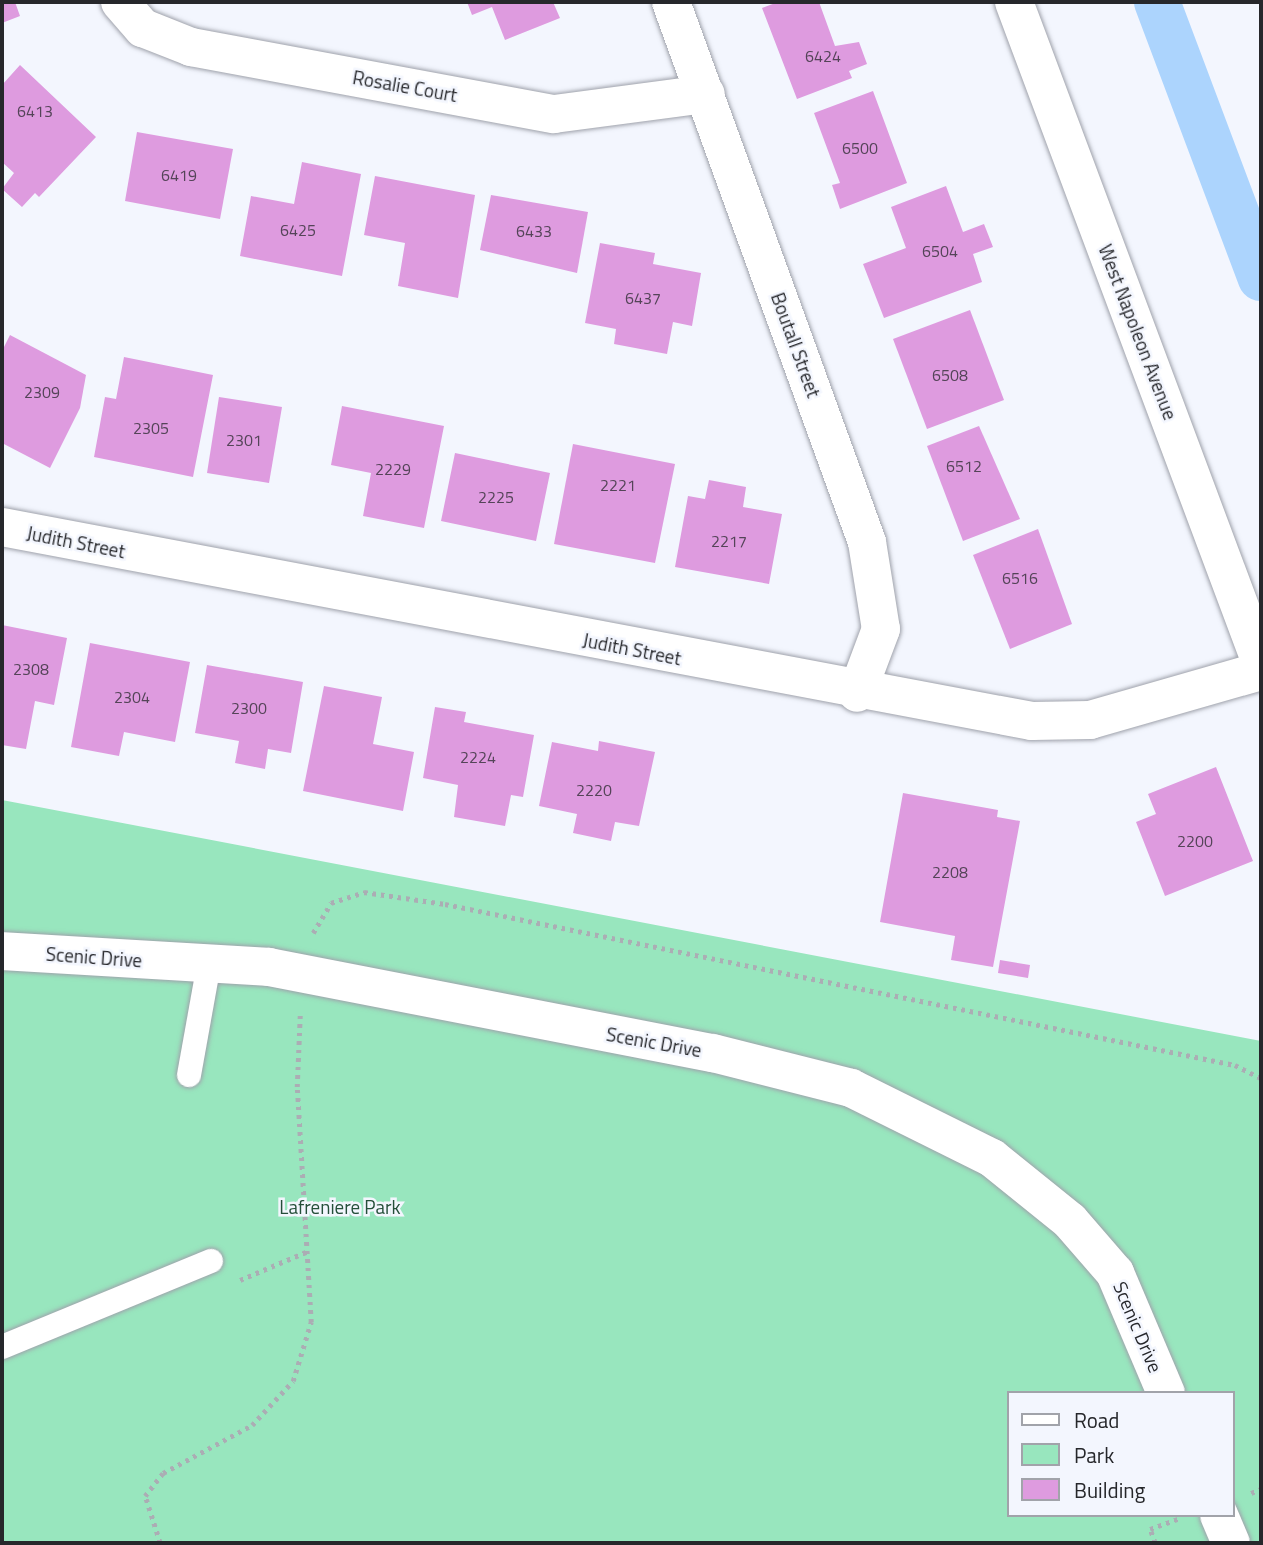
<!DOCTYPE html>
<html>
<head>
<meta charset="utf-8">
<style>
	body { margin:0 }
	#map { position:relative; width:1263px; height:1545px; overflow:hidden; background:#f3f6fe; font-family:"Titillium Web",sans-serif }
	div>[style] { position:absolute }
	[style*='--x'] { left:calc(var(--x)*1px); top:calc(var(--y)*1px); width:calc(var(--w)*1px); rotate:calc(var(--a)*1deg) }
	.green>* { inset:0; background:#98e6be }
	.canal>* { height:46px; margin:-23px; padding:0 23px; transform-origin:23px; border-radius:23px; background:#acd4fd }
	.building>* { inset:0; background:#de9bdf }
	.path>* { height:4.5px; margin-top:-2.25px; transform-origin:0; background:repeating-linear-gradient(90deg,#abadb4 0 3.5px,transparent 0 8.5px) }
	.roads { filter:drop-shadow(0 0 2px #9fa2ab) drop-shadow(0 0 2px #9fa2ab) }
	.service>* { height:24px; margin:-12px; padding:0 12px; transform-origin:12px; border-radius:12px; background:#fff }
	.minor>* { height:38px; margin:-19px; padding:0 19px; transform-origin:19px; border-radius:19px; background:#fff }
	.secondary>* { height:38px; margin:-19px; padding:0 19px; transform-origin:19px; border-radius:19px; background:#fff }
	span { translate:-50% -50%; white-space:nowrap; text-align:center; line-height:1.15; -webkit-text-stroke:5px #f3f6fe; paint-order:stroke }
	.number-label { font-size:16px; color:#544458 }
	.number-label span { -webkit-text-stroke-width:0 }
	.street-label { font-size:19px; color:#26272b }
	.park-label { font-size:19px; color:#244f3a }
	.frame { position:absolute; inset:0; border:4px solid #26272b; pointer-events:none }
	.legend { position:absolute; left:1007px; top:1391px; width:228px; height:126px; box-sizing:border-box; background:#f3f6fe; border:2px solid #a1a3aa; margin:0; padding:9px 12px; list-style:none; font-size:21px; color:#26272b }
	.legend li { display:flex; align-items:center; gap:14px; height:35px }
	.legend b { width:35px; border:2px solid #a1a3aa }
</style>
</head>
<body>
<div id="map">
	<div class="green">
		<div style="clip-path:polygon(evenodd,2px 800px,1261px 1041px,1261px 1543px,2px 1543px,2px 800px,1009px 1393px,1233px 1393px,1233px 1515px,1009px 1515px,1009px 1393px)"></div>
	</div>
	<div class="canal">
		<div style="--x:1157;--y:2;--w:295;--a:69.4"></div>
	</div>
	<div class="building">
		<div style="clip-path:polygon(2px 2px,15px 2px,20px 16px,2px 23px)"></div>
		<div style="clip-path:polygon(467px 2px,553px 2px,560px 18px,505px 40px,492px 7px,472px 15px)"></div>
		<div style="clip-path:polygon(778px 2px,819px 2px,835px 46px,859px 42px,867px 64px,849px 71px,852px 78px,797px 99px,762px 8px)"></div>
		<div style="clip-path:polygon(20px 65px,96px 137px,39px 197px,35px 193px,22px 207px,2px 189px,14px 173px,2px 162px,2px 85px)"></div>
		<div style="clip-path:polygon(873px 91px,907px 183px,840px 209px,832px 185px,840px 183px,814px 113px)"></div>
		<div style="clip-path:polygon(137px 132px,233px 149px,220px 219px,125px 201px)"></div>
		<div style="clip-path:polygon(302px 162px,361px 174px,342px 276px,240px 256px,251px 196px,294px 204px)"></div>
		<div style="clip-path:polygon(375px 176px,475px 195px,458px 298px,398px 286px,405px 243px,364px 235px)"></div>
		<div style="clip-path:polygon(946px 186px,963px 232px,984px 224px,993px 247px,973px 254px,982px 282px,884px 318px,863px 264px,906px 248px,891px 207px)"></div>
		<div style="clip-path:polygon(491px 195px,588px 212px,577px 273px,480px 250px)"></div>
		<div style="clip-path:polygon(600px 243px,655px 253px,653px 264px,701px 273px,692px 326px,673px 322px,667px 354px,614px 344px,616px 329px,585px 323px)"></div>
		<div style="clip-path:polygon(970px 310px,1004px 400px,927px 429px,893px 339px)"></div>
		<div style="clip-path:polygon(10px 335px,86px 375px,80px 408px,50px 468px,2px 443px,2px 351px)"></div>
		<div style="clip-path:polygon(124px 357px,213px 375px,193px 477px,94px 457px,105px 397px,116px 399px)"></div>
		<div style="clip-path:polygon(219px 397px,282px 407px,269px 483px,207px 473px)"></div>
		<div style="clip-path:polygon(342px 406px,444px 426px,424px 528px,363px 516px,371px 473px,331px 465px)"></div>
		<div style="clip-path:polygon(979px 426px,1020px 519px,963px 541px,927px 446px)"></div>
		<div style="clip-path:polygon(573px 444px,675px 464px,655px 563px,554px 544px)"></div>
		<div style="clip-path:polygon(455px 453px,550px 473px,536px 541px,441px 521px)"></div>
		<div style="clip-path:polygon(709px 480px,746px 487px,743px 507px,782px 514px,769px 584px,675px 567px,688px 496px,705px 499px)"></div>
		<div style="clip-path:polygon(1038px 529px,1072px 624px,1010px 649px,973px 555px)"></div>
		<div style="clip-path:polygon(2px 625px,67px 638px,54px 705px,35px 701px,26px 749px,2px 745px)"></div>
		<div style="clip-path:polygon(90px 643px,190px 662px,175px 742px,124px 732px,119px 756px,71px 747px)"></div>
		<div style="clip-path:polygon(207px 665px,303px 682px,291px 753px,268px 749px,265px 769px,235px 763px,239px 741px,195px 733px)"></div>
		<div style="clip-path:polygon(324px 686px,382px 697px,373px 744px,414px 752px,403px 811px,303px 791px)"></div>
		<div style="clip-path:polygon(435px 707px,466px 712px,464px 722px,534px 735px,523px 797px,511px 795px,505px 826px,454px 817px,458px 785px,423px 778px)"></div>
		<div style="clip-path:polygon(599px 741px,655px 752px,639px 826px,615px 822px,611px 841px,573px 833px,577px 814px,539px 806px,552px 742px,598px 751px)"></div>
		<div style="clip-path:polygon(1216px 767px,1253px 861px,1165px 896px,1136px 822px,1156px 814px,1148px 794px)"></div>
		<div style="clip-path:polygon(903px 793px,998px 810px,997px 817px,1020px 821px,993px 967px,951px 960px,955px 936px,880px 922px)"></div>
		<div style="clip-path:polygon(1000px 960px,1030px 965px,1028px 978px,998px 973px)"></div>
	</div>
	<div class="path">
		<div style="--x:313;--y:933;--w:35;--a:-59"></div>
		<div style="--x:331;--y:903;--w:35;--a:-18"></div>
		<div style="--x:364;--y:892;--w:82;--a:8.4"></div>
		<div style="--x:445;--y:904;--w:806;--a:11.52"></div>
		<div style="--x:1235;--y:1065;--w:29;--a:27"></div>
		<div style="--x:240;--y:1280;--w:72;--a:-23"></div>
		<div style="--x:1251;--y:1493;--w:11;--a:-22"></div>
		<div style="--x:160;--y:1543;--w:49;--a:-107.7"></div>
		<div style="--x:145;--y:1496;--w:29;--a:-52"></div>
		<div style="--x:163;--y:1473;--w:101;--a:-28.3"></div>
		<div style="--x:252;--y:1425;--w:60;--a:-47"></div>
		<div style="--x:293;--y:1381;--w:62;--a:-73"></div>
		<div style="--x:311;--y:1322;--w:235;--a:-93.4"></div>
		<div style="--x:297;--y:1087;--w:73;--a:-87.6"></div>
		<div style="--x:1155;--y:1543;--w:15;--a:-110"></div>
		<div style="--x:1150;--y:1529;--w:30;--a:-20"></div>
	</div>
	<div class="roads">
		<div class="service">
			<div style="--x:189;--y:1075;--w:113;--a:-79.8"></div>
			<div style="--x:2;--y:1347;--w:226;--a:-22.4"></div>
		</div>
		<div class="minor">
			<div style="--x:120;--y:2;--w:35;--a:49"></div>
			<div style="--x:143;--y:28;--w:52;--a:21.6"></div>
			<div style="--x:191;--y:47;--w:369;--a:10.5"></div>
			<div style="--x:554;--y:114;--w:153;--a:-7.5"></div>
			<div style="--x:671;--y:2;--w:574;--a:70.05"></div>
			<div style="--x:867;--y:542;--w:88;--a:80.9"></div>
			<div style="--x:881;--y:629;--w:68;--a:110.6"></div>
			<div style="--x:2;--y:527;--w:1048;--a:10.67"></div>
			<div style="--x:1032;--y:721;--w:58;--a:-1"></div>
			<div style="--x:1090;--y:720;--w:178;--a:-16"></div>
			<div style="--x:2;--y:951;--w:267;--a:3.4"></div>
			<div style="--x:269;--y:967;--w:452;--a:11"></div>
			<div style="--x:713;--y:1053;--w:142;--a:14.2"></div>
			<div style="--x:851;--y:1088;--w:157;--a:26.4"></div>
			<div style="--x:992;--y:1158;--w:100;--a:38.9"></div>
			<div style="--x:1070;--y:1221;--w:69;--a:49.1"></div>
			<div style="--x:1115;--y:1273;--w:130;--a:67"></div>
			<div style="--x:1219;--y:1515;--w:30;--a:67"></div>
		</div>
		<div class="secondary">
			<div style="--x:1014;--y:2;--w:706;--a:69.51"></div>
		</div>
	</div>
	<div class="number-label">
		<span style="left:823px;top:56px">6424</span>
		<span style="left:35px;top:111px">6413</span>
		<span style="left:860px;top:148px">6500</span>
		<span style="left:179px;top:175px">6419</span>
		<span style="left:298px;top:230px">6425</span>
		<span style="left:534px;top:231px">6433</span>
		<span style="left:940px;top:251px">6504</span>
		<span style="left:643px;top:298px">6437</span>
		<span style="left:950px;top:375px">6508</span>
		<span style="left:42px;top:392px">2309</span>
		<span style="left:151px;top:428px">2305</span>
		<span style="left:244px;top:440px">2301</span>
		<span style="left:964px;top:466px">6512</span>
		<span style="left:393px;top:469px">2229</span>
		<span style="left:618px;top:485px">2221</span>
		<span style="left:496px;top:497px">2225</span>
		<span style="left:729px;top:541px">2217</span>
		<span style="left:1020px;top:578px">6516</span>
		<span style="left:31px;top:669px">2308</span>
		<span style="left:132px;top:697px">2304</span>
		<span style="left:249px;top:708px">2300</span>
		<span style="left:478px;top:757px">2224</span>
		<span style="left:594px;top:790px">2220</span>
		<span style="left:1195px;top:841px">2200</span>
		<span style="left:950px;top:872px">2208</span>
	</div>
	<div class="street-label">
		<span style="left:405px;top:86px;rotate:10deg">Rosalie Court</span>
		<span style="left:1138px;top:332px;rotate:69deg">West Napoleon Avenue</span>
		<span style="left:796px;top:345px;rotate:70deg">Boutall Street</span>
		<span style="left:76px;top:542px;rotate:11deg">Judith Street</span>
		<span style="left:632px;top:649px;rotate:11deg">Judith Street</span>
		<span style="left:94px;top:957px;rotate:4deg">Scenic Drive</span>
		<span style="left:654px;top:1042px;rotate:10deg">Scenic Drive</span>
		<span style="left:1138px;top:1327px;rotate:67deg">Scenic Drive</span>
	</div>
	<div class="park-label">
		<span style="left:340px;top:1207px">Lafreniere Park</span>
	</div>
	<div class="frame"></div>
	<ul class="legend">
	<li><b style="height:9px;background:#fff"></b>Road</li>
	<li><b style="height:19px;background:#98e6be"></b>Park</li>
	<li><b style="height:19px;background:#de9bdf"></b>Building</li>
	</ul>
</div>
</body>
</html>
